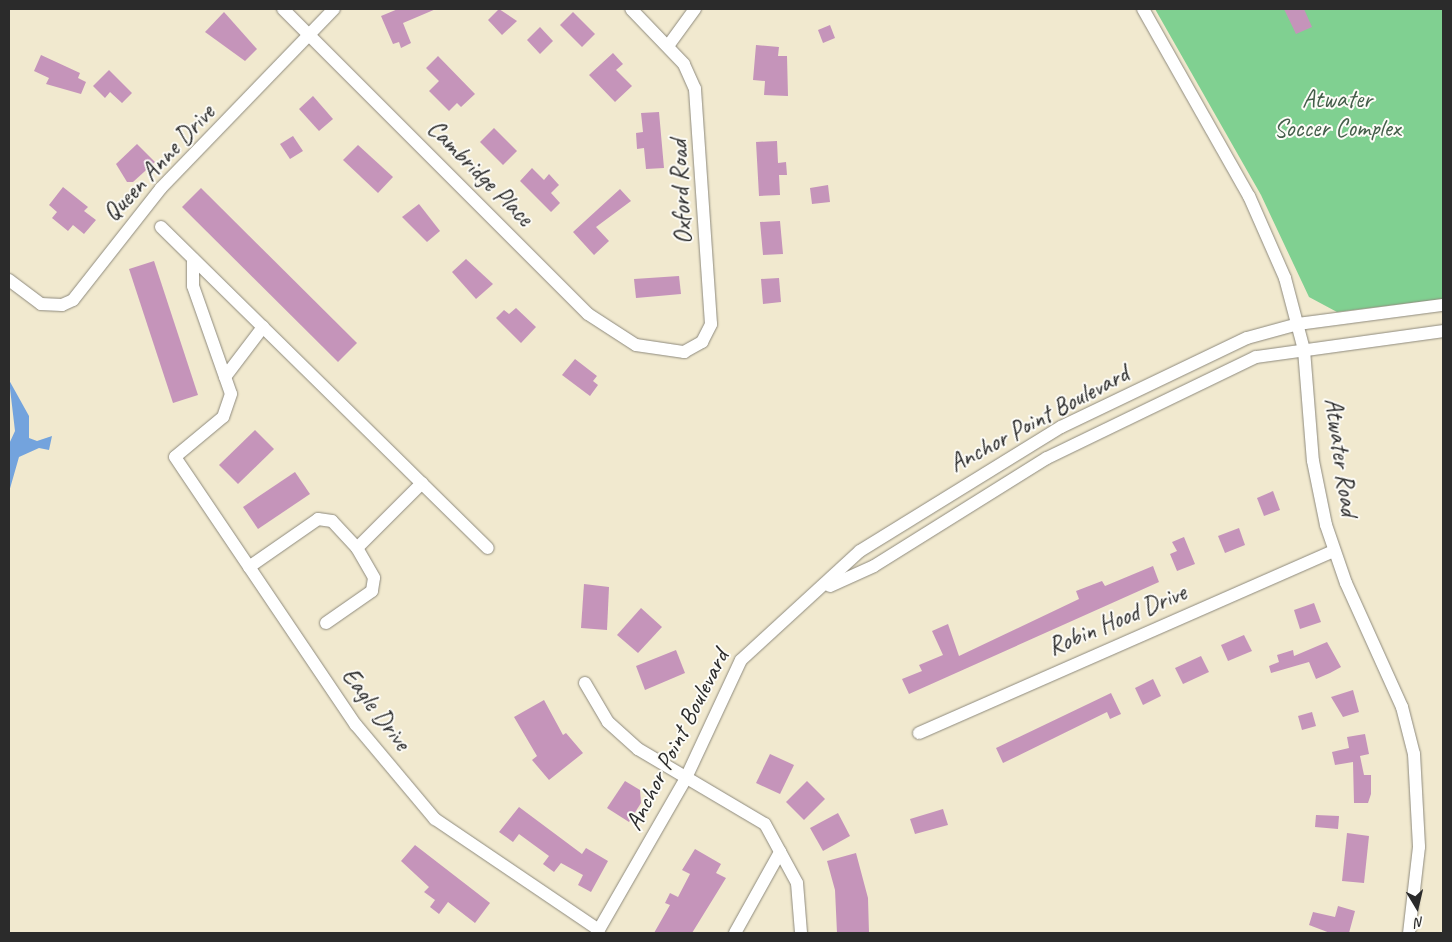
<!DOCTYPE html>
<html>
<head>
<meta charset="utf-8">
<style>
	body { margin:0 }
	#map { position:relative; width:1452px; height:942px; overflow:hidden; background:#f1e9cf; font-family:Caveat,sans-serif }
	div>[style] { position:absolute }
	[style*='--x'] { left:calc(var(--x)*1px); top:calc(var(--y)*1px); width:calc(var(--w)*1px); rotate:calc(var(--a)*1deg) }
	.green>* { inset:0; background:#80d091 }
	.water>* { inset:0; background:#73a3dd }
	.building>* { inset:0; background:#c594ba }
	.roads { filter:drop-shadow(0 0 1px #8e8a7d) drop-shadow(0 0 1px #8e8a7d) }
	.street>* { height:12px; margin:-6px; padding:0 6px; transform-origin:6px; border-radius:6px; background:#fff }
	span { translate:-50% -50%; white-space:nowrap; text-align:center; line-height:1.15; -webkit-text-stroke:4px #fdfcf7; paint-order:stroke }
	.park-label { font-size:25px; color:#445d4a }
	.street-label { font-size:25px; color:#2b2b2b }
	.frame { position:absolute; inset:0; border:10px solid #2b2b2b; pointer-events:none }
	.north { position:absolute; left:1392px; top:882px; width:50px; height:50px; -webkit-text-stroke:4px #fdfcf7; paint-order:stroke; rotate:171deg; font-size:14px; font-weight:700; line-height:20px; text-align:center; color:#2b2b2b }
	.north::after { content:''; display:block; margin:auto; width:18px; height:22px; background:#2b2b2b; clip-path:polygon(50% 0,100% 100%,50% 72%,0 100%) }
</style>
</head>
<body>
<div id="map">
	<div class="green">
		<div style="clip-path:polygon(1155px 9px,1443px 9px,1443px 299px,1337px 312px,1309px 297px,1261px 195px)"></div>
	</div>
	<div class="water">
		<div style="clip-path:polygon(9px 380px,29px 416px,29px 438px,37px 441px,52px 436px,49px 450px,39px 448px,19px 457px,9px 492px,9px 444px,15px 431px)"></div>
	</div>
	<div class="building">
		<div style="clip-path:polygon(398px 9px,436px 9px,403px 23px,411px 43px,401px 48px,399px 42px,393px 44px,381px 16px)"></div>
		<div style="clip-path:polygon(499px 9px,517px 21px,502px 35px,488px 20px)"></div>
		<div style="clip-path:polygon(1284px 9px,1304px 9px,1312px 27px,1296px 34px)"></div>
		<div style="clip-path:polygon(224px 12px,257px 49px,245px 61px,205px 32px)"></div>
		<div style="clip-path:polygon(573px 12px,595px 34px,582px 47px,560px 25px)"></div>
		<div style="clip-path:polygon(830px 25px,835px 38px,823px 43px,818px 30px)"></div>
		<div style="clip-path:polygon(540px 27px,553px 41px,540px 54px,527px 40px)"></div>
		<div style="clip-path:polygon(756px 45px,779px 47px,778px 56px,787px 56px,788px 96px,764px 95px,765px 81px,753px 80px)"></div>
		<div style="clip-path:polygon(613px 53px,623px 64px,616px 70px,632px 86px,615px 102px,589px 75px)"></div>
		<div style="clip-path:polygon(41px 55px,80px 73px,78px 78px,86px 82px,81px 94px,46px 84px,49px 78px,34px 71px)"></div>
		<div style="clip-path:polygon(438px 56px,475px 94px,461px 107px,457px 103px,449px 111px,429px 91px,439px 81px,426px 68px)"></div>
		<div style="clip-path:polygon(109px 70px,132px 93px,122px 103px,110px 92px,105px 98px,93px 86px)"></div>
		<div style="clip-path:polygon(313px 96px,333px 119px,319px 131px,299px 109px)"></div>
		<div style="clip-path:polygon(659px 112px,664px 168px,646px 169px,644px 148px,637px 149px,636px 133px,643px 132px,641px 113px)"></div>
		<div style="clip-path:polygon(494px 128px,517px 151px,503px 165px,480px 142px)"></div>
		<div style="clip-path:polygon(293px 136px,303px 151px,290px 159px,280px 144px)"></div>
		<div style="clip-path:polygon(777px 141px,778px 163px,786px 162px,787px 175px,779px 175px,780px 195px,759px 196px,756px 142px)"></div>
		<div style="clip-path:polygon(137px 144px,155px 162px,133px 182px,127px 182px,116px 164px)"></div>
		<div style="clip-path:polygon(358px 145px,393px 177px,378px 193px,343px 160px)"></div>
		<div style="clip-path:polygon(532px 168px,544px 180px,549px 174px,559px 185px,551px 193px,560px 203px,551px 212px,520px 181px)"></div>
		<div style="clip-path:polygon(828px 185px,830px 202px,812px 204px,810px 188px)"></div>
		<div style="clip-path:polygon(63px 187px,88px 207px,84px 211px,96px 220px,84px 234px,73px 225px,68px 231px,52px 218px,57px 212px,49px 205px)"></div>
		<div style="clip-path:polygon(201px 188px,357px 343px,338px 362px,182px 207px)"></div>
		<div style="clip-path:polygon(620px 189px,631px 201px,596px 227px,609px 241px,594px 255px,573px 232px)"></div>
		<div style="clip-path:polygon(419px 204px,440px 231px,427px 242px,402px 217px)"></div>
		<div style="clip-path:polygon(780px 221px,783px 254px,763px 255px,760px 222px)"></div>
		<div style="clip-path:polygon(466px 259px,493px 284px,476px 299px,452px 272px)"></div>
		<div style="clip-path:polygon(154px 261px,198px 395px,173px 403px,129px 269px)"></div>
		<div style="clip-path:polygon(679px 276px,681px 294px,636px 298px,634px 279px)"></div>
		<div style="clip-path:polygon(779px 278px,781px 302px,763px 304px,761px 279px)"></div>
		<div style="clip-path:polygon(516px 308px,536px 327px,521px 343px,496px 318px,504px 310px,509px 314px)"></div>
		<div style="clip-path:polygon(575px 359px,597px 376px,593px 381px,598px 385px,590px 396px,562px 375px)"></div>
		<div style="clip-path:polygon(255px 430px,274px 449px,238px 484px,219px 465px)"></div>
		<div style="clip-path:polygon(295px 472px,310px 494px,258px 529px,243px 507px)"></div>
		<div style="clip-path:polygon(1273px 491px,1280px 510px,1264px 516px,1257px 498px)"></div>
		<div style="clip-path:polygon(1239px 528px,1245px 545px,1225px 553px,1218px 536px)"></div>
		<div style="clip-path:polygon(1184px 537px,1195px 564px,1177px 571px,1170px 554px,1177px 551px,1172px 542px)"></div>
		<div style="clip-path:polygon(1153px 566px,1159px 582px,909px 694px,902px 679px,922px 671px,919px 665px,943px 655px,932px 631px,948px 624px,959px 656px,1079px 599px,1076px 591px,1102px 581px,1105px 586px)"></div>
		<div style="clip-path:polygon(584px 584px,609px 587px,607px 630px,581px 628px)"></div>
		<div style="clip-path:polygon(1314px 603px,1321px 622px,1300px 629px,1294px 610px)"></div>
		<div style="clip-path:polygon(641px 608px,662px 627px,638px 653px,617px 635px)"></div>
		<div style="clip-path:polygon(1244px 635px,1252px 651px,1228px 661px,1221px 645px)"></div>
		<div style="clip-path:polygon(1327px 642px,1341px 667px,1330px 673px,1316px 679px,1309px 662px,1271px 673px,1269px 666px,1279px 662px,1277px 655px,1293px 650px,1294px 656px)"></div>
		<div style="clip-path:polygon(676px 650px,685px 673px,645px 690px,636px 666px)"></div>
		<div style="clip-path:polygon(1201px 656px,1209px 672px,1183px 684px,1175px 668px)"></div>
		<div style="clip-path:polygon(1153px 679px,1161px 696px,1143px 705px,1135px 688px)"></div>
		<div style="clip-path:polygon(1353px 690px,1359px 712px,1343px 717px,1331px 697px)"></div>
		<div style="clip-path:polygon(1111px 693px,1121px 714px,1110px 719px,1107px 712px,1003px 763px,996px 748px)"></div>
		<div style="clip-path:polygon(544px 700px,563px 735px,566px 733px,583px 753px,549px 780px,532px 760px,537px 756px,514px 717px)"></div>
		<div style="clip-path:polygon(1312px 712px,1316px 726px,1302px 730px,1298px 716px)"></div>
		<div style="clip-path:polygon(1365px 734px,1369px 754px,1360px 756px,1364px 775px,1371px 775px,1371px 794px,1368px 803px,1354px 803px,1353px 762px,1335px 765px,1332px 752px,1349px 748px,1347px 737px)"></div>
		<div style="clip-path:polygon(770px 754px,794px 765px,780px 794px,756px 783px)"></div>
		<div style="clip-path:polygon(625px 781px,640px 790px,641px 803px,629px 822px,607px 808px)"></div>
		<div style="clip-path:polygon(807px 781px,825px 799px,804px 820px,786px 802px)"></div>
		<div style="clip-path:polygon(519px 807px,582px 854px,586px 848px,608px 861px,591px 892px,578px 885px,583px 875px,561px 863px,554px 872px,543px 864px,549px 856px,519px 834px,513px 842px,499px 832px)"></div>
		<div style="clip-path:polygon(943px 809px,948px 825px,915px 834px,910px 819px)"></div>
		<div style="clip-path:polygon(838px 813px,850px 836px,823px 851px,810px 828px)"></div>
		<div style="clip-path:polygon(1316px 815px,1339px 816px,1338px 829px,1315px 827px)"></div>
		<div style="clip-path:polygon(1347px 833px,1369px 836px,1364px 883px,1342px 881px)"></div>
		<div style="clip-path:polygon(415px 845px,490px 903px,475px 923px,448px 902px,439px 914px,430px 907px,435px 900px,424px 892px,429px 887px,401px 861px)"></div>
		<div style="clip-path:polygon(695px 849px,721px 864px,716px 873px,726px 878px,692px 933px,654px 933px,670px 905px,665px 903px,670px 893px,678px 897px,690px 874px,682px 870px)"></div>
		<div style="clip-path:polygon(856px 853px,868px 898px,869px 933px,837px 933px,835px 890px,827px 861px)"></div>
		<div style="clip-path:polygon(1338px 906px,1355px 911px,1349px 933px,1330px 933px,1309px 925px,1313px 912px,1335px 917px)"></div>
	</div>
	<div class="roads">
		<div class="street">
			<div style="--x:283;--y:9;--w:431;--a:45"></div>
			<div style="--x:588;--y:314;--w:57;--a:32.9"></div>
			<div style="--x:636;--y:345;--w:49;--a:8.3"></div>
			<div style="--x:684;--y:352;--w:21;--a:-29"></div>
			<div style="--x:702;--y:342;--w:20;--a:-63"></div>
			<div style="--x:711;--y:324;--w:236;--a:-93.9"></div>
			<div style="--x:695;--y:89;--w:27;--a:-114"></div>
			<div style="--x:684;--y:64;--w:76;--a:-133.9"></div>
			<div style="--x:1143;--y:9;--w:215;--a:60.5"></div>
			<div style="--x:1249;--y:196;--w:90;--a:66.3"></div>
			<div style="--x:1285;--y:278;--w:74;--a:75.2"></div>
			<div style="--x:1304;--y:350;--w:111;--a:85.4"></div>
			<div style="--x:1313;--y:461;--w:65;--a:78.5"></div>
			<div style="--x:1326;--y:525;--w:61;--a:71"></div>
			<div style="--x:1346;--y:583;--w:136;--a:65.7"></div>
			<div style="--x:1402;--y:707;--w:49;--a:75.7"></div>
			<div style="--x:1414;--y:754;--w:93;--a:86.9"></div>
			<div style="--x:1419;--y:847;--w:87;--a:96.6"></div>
			<div style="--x:668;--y:46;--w:46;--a:-53.9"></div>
			<div style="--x:161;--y:227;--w:458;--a:44.5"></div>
			<div style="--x:193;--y:259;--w:27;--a:90"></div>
			<div style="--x:193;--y:286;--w:114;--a:70.6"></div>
			<div style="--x:231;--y:394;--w:24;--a:109"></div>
			<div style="--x:223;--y:417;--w:62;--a:140.2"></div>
			<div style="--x:175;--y:457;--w:323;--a:56"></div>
			<div style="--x:356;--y:725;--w:123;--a:50"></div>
			<div style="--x:435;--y:819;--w:198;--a:34.1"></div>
			<div style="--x:9;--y:280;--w:40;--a:37"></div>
			<div style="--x:41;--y:304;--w:21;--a:3"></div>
			<div style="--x:62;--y:305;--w:12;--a:-24"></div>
			<div style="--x:73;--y:300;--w:142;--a:-51.8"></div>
			<div style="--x:161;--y:188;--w:249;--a:-46"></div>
			<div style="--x:225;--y:377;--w:63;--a:-52.8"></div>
			<div style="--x:357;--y:548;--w:92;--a:-45"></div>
			<div style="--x:249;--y:567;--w:84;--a:-34.8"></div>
			<div style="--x:318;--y:519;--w:14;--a:8"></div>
			<div style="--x:332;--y:521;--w:37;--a:47"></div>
			<div style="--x:357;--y:548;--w:34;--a:60"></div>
			<div style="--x:374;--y:578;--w:13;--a:99"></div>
			<div style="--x:372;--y:591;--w:56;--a:145.2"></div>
			<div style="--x:830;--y:586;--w:48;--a:-24.4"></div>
			<div style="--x:874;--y:566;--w:204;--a:-32"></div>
			<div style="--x:1047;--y:458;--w:232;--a:-25.8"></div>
			<div style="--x:1256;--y:357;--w:189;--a:-7.9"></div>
			<div style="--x:585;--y:683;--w:45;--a:59.5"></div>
			<div style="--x:608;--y:722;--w:40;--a:42"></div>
			<div style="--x:638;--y:749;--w:147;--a:30.6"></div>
			<div style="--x:765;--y:824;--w:67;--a:61.5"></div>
			<div style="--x:797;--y:883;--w:50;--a:85.4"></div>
			<div style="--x:919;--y:733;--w:453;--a:-23.7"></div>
			<div style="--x:597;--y:933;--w:177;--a:-60.1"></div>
			<div style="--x:685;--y:780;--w:132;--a:-65"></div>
			<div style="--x:741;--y:660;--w:161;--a:-42.5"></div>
			<div style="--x:860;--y:551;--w:236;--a:-31.7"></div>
			<div style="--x:1061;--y:427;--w:206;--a:-25.6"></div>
			<div style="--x:1247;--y:338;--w:53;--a:-15.4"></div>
			<div style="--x:1298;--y:324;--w:146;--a:-7.5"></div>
			<div style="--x:735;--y:933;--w:93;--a:-60.9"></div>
		</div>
	</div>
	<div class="park-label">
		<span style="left:1337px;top:114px">Atwater<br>Soccer Complex</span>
	</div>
	<div class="street-label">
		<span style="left:159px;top:163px;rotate:-47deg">Queen Anne Drive</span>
		<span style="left:480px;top:173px;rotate:45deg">Cambridge Place</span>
		<span style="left:681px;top:192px;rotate:-93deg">Oxford Road</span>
		<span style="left:1039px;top:419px;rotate:-28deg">Anchor Point Boulevard</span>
		<span style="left:1341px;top:457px;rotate:82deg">Atwater Road</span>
		<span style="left:1117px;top:620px;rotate:-23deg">Robin Hood Drive</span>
		<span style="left:376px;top:709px;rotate:53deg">Eagle Drive</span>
		<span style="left:677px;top:740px;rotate:-63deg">Anchor Point Boulevard</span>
	</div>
	<div class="frame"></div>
	<div class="north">N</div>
</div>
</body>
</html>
